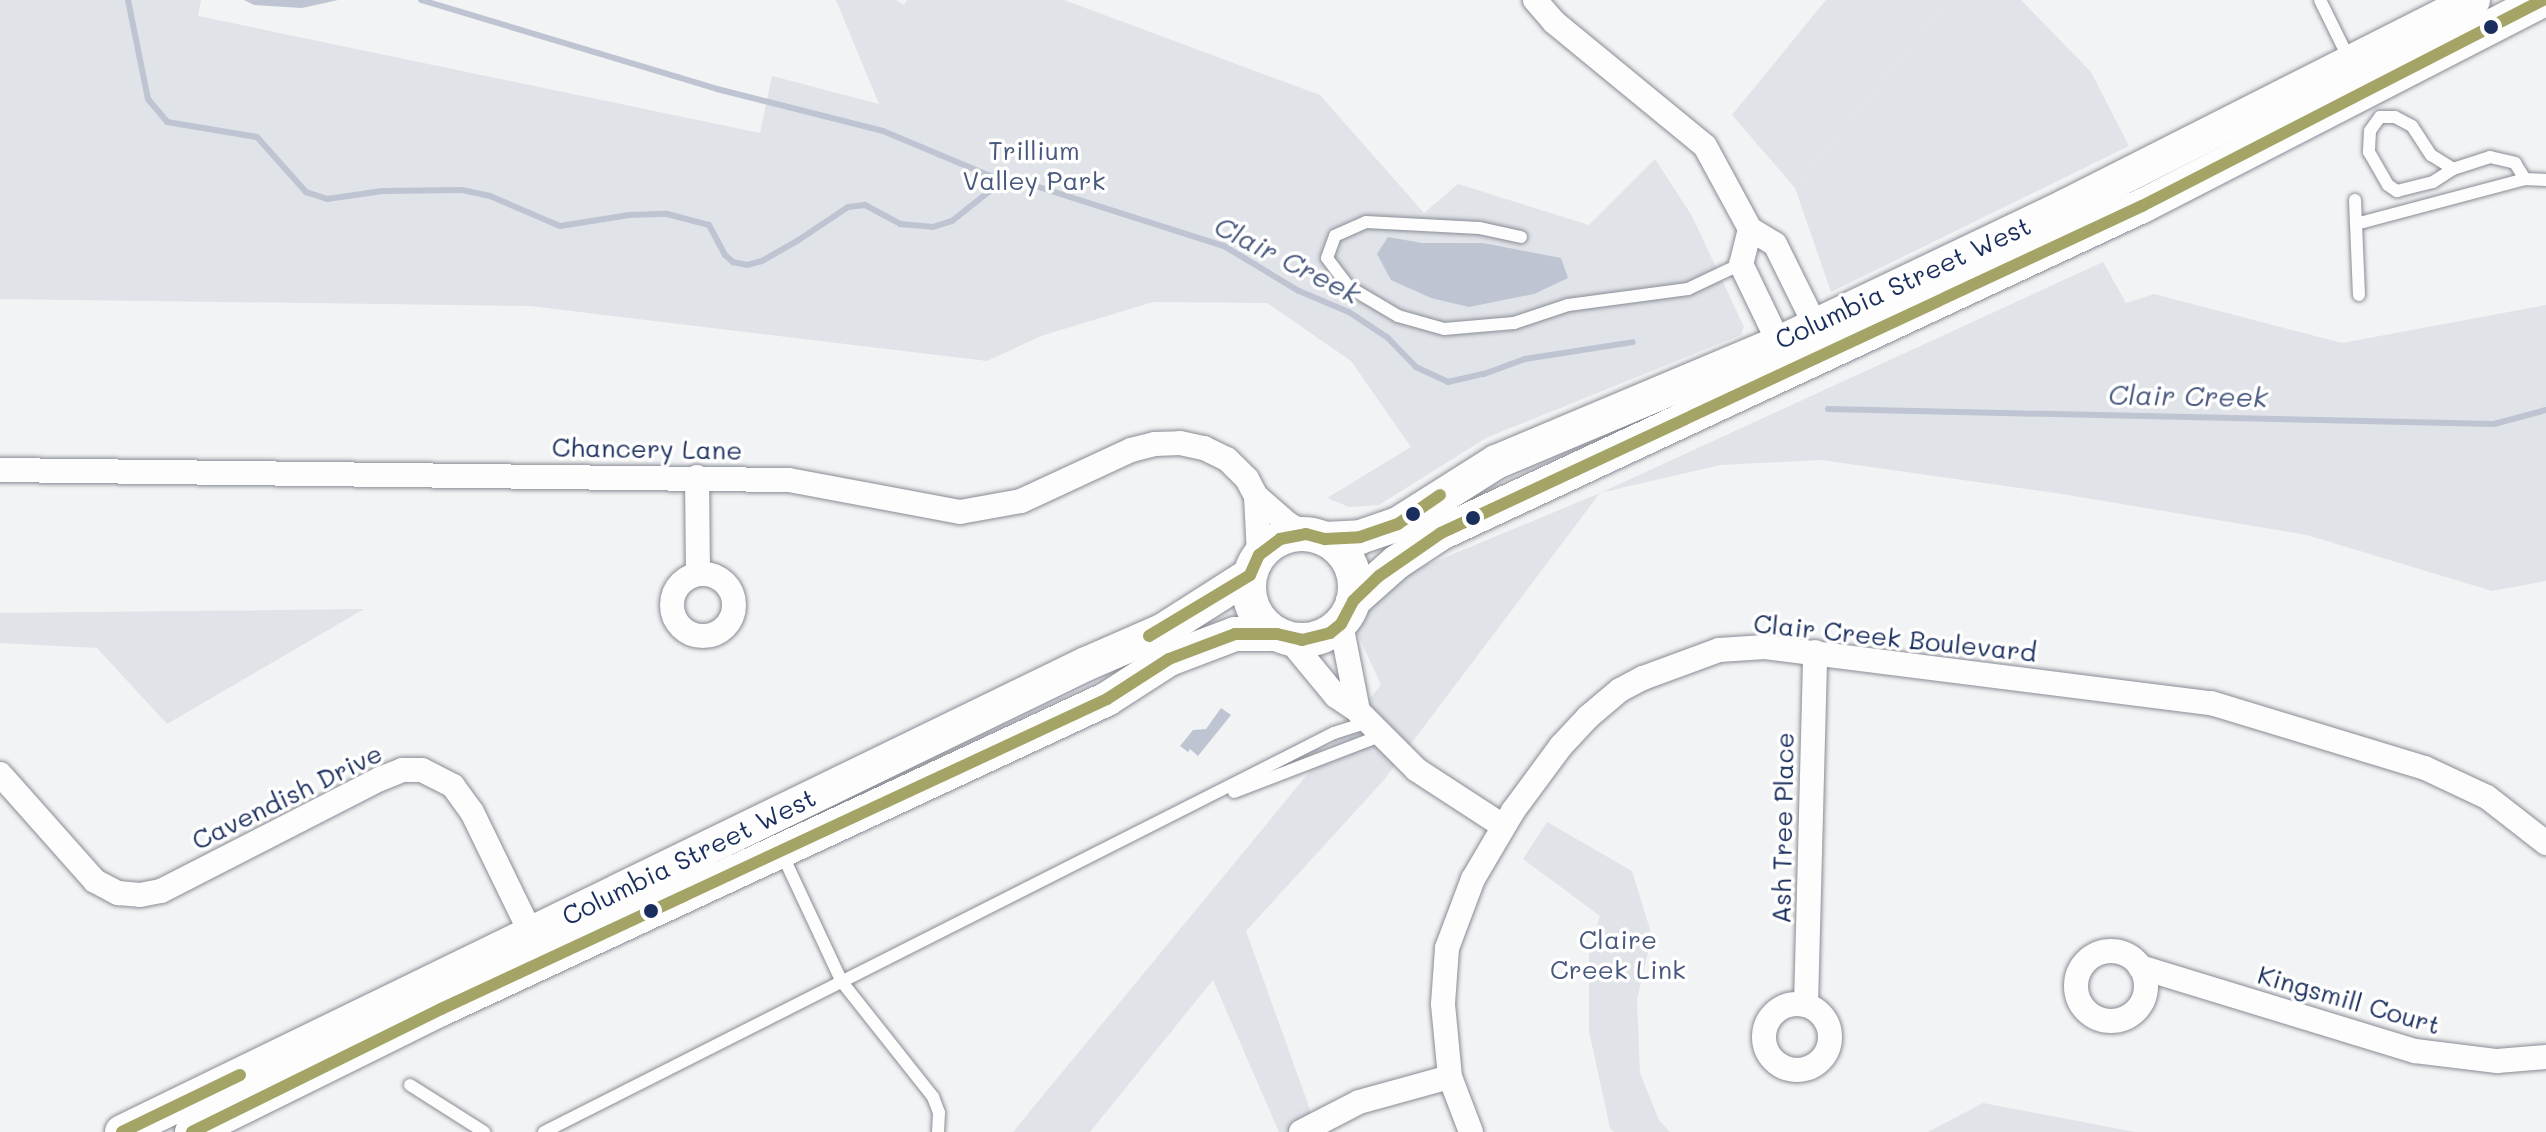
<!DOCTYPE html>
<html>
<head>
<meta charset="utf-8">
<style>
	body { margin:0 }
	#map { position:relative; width:2546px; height:1132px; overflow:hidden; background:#f2f3f4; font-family:Mali,sans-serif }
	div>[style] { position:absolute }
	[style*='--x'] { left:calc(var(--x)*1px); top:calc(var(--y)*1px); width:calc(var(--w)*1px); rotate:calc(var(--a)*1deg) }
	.built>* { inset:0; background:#e1e3e8 }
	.green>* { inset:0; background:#e0e3e8 }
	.water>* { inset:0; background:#bec4d1 }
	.stream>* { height:6px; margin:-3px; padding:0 3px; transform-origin:3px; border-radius:3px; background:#bec4d1 }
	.roads { filter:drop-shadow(0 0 2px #888c95) drop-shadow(0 0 2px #888c95) }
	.lane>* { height:12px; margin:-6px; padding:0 6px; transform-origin:6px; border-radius:6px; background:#fdfdfd }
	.street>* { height:24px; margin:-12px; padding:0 12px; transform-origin:12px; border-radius:12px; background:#fdfdfd }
	.street>.ring { margin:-12px; padding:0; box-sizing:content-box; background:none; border:24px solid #fdfdfd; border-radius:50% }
	.secondary>* { height:34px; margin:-17px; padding:0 17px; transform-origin:17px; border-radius:17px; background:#fdfdfd }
	.secondary>.ring { margin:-17px; padding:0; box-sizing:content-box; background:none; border:34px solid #fdfdfd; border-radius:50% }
	.bus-1>* { height:12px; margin:-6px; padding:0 6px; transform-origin:6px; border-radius:6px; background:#a4a466 }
	.dots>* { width:22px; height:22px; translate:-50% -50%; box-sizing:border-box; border:4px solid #fff; border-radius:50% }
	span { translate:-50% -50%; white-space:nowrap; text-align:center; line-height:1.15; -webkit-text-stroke:7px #fff; paint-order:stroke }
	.park-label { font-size:26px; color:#49597e }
	.street-label { font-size:26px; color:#1b2f5e }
	.water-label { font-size:28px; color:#4c5c81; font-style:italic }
</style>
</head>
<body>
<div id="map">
	<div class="built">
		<div style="clip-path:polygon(1948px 0,2021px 0,2091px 72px,2129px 146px,1831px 292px,1795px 188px)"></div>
	</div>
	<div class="green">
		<div style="clip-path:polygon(0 0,201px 0,198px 16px,760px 133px,772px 76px,879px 104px,836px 0,896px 0,904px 5px,907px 0,1064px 0,1320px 95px,1424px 213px,1458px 184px,1589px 225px,1655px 159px,1692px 216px,1744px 327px,1741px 335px,1486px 438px,1379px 505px,1349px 507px,1327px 498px,1411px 447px,1351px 361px,1267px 303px,1153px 302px,1041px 336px,987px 361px,530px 306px,0 299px)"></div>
		<div style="clip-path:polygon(1826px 0,1948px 0,1795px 188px,1732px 115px)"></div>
		<div style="clip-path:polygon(2103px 262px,2126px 303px,2154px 294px,2342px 343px,2546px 305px,2546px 581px,2492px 591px,2307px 535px,2062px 494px,1821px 460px,1720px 465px,1600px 493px,1383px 781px,1246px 931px,1318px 1132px,1279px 1132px,1213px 980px,1090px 1132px,1013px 1132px,1381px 685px,1351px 619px,1367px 590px,1600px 493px)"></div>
		<div style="clip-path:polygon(364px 609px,167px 724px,97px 648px,0 643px,0 613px)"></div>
		<div style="clip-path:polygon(1547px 822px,1632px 871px,1652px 936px,1637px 999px,1640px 1073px,1659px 1120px,1670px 1132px,1614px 1132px,1610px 1128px,1589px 1031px,1589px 952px,1600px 916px,1523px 859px)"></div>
		<div style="clip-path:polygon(1983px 1103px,2135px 1132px,1928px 1132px)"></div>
	</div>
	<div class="water">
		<div style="clip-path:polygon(244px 0,338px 0,302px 8px,254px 5px)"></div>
		<div style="clip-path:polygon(1388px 237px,1422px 243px,1483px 243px,1561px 258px,1568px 278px,1534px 294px,1469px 307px,1431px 298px,1391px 280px,1377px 254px)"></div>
		<div style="clip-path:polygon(1221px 708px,1231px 715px,1198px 756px,1190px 749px,1188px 752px,1180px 746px,1193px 730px,1206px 729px)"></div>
	</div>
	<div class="stream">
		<div style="--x:128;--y:0;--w:101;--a:78.6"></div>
		<div style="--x:148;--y:99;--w:30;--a:50"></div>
		<div style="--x:167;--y:122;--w:91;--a:9.5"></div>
		<div style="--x:257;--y:137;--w:74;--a:48.3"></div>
		<div style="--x:306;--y:192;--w:22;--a:18"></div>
		<div style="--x:327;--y:199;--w:56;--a:-8.3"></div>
		<div style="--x:382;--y:191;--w:80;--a:-0.7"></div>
		<div style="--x:462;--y:190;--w:29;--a:12"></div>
		<div style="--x:490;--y:196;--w:76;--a:23.2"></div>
		<div style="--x:560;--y:226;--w:70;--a:-9.1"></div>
		<div style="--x:629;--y:215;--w:38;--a:-2"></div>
		<div style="--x:667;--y:214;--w:43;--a:14.7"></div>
		<div style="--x:709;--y:225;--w:34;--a:62"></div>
		<div style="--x:725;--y:255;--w:11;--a:41"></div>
		<div style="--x:733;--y:262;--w:14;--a:12"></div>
		<div style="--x:747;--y:265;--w:16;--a:-15"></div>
		<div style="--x:762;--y:261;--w:40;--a:-29.7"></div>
		<div style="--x:797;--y:241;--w:61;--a:-33.7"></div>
		<div style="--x:848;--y:207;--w:17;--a:-7"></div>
		<div style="--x:865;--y:205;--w:40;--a:28"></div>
		<div style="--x:900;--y:224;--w:33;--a:5"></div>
		<div style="--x:933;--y:227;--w:20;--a:-18"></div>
		<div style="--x:952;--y:221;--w:50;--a:-38.5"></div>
		<div style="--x:991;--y:190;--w:17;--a:-25"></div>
		<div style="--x:1006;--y:183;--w:17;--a:-3"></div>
		<div style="--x:1023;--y:182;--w:211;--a:17.7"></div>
		<div style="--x:1224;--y:246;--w:87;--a:31"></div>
		<div style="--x:1299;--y:291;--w:54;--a:22.8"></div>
		<div style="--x:1349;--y:312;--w:47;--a:33.7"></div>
		<div style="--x:1388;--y:338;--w:40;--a:46"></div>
		<div style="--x:1416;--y:367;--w:35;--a:25"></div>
		<div style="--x:1448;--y:382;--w:37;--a:-13"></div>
		<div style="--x:1484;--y:374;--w:44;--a:-20.1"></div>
		<div style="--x:1525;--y:359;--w:109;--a:-8.9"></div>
		<div style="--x:421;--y:0;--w:309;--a:16.7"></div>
		<div style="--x:717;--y:89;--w:171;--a:14.2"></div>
		<div style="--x:883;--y:131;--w:132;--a:22.7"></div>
		<div style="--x:1828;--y:409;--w:666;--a:1.29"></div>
		<div style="--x:2494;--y:424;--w:54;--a:-15.1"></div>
	</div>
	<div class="roads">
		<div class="lane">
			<div style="--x:2320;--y:0;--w:68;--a:63.8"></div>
			<div style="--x:2380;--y:117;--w:17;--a:126"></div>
			<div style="--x:2370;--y:131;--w:21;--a:93"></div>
			<div style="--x:2369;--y:152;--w:38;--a:60"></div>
			<div style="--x:2388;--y:185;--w:11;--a:34"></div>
			<div style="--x:2397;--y:191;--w:37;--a:-14"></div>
			<div style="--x:2433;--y:182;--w:24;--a:-33"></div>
			<div style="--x:2453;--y:169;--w:39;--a:-18"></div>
			<div style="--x:2490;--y:157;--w:26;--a:13"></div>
			<div style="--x:2515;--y:163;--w:19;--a:58"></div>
			<div style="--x:2525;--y:179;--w:21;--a:3"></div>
			<div style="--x:2380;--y:117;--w:15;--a:0"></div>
			<div style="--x:2395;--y:117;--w:19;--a:28"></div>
			<div style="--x:2412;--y:126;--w:35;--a:57"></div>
			<div style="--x:2431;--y:155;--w:26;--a:32"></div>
			<div style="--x:2355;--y:200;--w:95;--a:87.6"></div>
			<div style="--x:2356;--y:224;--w:175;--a:-14.9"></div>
			<div style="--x:1521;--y:237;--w:43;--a:-167.9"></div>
			<div style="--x:1479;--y:228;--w:113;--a:-177"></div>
			<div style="--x:1366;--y:222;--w:34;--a:156"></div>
			<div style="--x:1335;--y:236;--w:23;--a:110"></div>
			<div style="--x:1327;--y:258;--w:36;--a:53"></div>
			<div style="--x:1349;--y:287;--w:57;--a:30.6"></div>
			<div style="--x:1398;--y:316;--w:48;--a:15.8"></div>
			<div style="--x:1444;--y:329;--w:70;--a:-4.9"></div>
			<div style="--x:1514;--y:323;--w:57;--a:-18.4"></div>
			<div style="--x:1568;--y:305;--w:121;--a:-7.6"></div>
			<div style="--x:1688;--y:289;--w:59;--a:-25.3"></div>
			<div style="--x:1234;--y:792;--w:156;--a:-21"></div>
			<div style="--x:782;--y:854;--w:141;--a:64.9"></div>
			<div style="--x:842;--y:982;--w:147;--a:51.6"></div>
			<div style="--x:933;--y:1097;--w:17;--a:69"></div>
			<div style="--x:939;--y:1113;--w:19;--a:93"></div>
			<div style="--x:410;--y:1085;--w:88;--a:32.4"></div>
			<div style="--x:544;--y:1132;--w:885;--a:-26.8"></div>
			<div style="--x:1334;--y:733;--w:35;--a:-18"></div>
		</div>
		<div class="street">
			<div style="--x:1535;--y:0;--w:29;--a:49"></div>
			<div style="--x:1554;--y:22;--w:195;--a:39.4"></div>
			<div style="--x:1705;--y:146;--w:94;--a:61.5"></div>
			<div style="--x:1750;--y:229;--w:29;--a:31"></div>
			<div style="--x:1775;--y:244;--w:90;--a:63.7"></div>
			<div style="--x:1815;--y:325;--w:13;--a:94"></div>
			<div style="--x:1750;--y:229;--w:36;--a:104"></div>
			<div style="--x:1741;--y:264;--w:88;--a:64.3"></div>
			<div style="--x:1779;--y:343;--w:15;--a:28"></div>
			<div style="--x:0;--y:470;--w:789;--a:0.73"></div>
			<div style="--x:789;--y:480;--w:174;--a:10.6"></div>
			<div style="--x:960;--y:512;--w:62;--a:-10.2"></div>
			<div style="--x:1021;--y:501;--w:121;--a:-24.9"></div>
			<div style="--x:1131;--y:450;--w:25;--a:-14"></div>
			<div style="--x:1155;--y:444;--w:25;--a:-2"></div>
			<div style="--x:1180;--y:443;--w:25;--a:12"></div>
			<div style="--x:1204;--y:448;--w:25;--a:26"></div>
			<div style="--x:1227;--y:459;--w:28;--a:45"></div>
			<div style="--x:1247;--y:479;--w:19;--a:62"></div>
			<div style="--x:1256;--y:496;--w:43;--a:41.2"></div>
			<div style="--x:1288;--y:524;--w:21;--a:29"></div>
			<div style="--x:697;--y:477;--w:97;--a:89.4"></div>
			<div style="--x:1256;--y:496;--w:59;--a:87.1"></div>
			<div class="ring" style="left:672px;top:574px;width:38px;height:38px"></div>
			<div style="--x:1341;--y:624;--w:89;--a:78.9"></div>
			<div style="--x:1288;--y:638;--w:75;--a:50.4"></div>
			<div style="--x:1336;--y:696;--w:27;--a:34"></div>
			<div style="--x:1358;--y:711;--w:83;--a:45"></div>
			<div style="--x:1417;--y:770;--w:103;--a:33.1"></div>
			<div style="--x:0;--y:774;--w:143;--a:48.4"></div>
			<div style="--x:95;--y:881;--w:26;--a:28"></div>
			<div style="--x:118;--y:893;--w:22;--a:5"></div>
			<div style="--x:140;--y:895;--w:21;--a:-11"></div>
			<div style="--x:161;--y:891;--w:246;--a:-27.1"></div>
			<div style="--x:380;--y:779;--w:24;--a:-22"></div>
			<div style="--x:402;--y:770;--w:20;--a:0"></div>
			<div style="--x:422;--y:770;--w:35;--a:27"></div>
			<div style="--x:453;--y:786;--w:32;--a:54"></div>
			<div style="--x:472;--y:812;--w:151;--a:64.1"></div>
			<div class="ring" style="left:2076px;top:951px;width:46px;height:46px"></div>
			<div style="--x:2140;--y:967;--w:288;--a:17"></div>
			<div style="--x:2415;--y:1051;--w:83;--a:7"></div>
			<div style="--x:2497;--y:1061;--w:49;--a:-4.7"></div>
			<div class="ring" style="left:1764px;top:1004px;width:42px;height:42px"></div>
			<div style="--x:1806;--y:1005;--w:353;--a:-88.5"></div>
			<div style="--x:1301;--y:1132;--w:65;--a:-27.3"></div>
			<div style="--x:1359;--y:1102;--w:94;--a:-15.4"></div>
			<div style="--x:1471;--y:1132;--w:59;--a:-110.9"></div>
			<div style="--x:1450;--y:1077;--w:73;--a:-95.5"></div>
			<div style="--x:1443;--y:1004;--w:56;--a:-85.9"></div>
			<div style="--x:1447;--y:948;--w:74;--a:-69.4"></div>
			<div style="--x:1473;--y:879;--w:79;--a:-59.5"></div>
			<div style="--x:1513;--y:811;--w:81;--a:-53.6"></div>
			<div style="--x:1561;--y:746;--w:40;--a:-47"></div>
			<div style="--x:1588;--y:717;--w:42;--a:-40.2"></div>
			<div style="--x:1620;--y:690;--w:26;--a:-28"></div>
			<div style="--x:1643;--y:678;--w:81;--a:-20.2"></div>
			<div style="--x:1719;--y:650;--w:46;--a:-3.7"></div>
			<div style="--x:1765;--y:647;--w:450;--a:7.2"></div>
			<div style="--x:2211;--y:703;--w:224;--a:16.9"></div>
			<div style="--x:2425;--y:768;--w:68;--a:25.1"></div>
			<div style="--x:2487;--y:797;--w:75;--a:37.9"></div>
		</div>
		<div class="secondary">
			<div class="ring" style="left:1249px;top:534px;width:72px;height:72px"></div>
			<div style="--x:1325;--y:539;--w:35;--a:-3"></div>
			<div style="--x:1360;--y:537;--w:40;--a:-18.9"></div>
			<div style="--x:1398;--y:524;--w:116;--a:-32.3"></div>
			<div style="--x:1496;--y:462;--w:307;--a:-22.8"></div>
			<div style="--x:1779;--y:343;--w:318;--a:-25.5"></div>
			<div style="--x:2066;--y:206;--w:456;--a:-26.8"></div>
			<div style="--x:1353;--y:601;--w:59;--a:-41.6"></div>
			<div style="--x:1397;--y:562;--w:53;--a:-33.4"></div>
			<div style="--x:1441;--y:533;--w:774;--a:-25.01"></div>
			<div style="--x:2142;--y:206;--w:451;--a:-27.2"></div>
			<div style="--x:122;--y:1132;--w:1072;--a:-25.9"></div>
			<div style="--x:1086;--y:664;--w:83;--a:-23.5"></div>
			<div style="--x:1162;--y:631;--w:104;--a:-32.5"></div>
			<div style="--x:192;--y:1132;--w:278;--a:-26.3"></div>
			<div style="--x:441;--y:1009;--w:735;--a:-24.96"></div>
			<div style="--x:1107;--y:699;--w:74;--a:-32.8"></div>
			<div style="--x:1169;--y:659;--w:71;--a:-20.7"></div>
			<div style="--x:1235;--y:634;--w:42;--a:0"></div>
		</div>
	</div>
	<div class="bus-1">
		<div style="--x:1149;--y:636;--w:118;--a:-31.1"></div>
		<div style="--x:1250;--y:575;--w:22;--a:-66"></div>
		<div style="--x:1259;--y:555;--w:26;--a:-37"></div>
		<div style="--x:1280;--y:539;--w:26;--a:-11"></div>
		<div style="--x:1306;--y:534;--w:20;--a:15"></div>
		<div style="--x:1325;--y:539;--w:35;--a:-3"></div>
		<div style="--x:1360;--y:537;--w:40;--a:-18.9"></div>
		<div style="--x:1398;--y:524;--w:51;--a:-34.6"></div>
		<div style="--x:122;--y:1132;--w:131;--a:-25.8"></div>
		<div style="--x:192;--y:1132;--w:278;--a:-26.3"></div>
		<div style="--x:441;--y:1009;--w:735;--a:-24.96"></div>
		<div style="--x:1107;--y:699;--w:74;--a:-32.8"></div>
		<div style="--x:1169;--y:659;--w:71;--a:-20.7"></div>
		<div style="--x:1235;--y:634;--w:42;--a:0"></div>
		<div style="--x:1277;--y:634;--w:26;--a:13"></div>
		<div style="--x:1302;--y:640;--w:29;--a:-14"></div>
		<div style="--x:1330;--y:633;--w:14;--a:-39"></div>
		<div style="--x:1341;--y:624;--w:26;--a:-62"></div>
		<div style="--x:1353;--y:601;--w:36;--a:-44"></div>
		<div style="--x:1379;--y:576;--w:75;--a:-34.7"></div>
		<div style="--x:1441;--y:533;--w:774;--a:-25.01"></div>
		<div style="--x:2142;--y:206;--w:451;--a:-27.2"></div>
	</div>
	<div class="dots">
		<div style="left:2491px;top:27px;background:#1b2f5e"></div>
		<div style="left:1413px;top:514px;background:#1b2f5e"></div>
		<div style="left:1473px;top:518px;background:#1b2f5e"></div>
		<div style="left:651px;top:911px;background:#1b2f5e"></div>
	</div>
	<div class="park-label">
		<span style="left:1034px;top:166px">Trillium<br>Valley Park</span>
		<span style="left:1618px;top:955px">Claire<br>Creek Link</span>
	</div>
	<div class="street-label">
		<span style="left:1903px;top:283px;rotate:-25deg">Columbia Street West</span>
		<span style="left:647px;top:449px;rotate:1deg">Chancery Lane</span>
		<span style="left:1895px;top:638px;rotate:6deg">Clair Creek Boulevard</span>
		<span style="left:287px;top:797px;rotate:-26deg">Cavendish Drive</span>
		<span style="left:1783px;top:828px;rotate:-89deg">Ash Tree Place</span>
		<span style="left:689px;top:857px;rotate:-26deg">Columbia Street West</span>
		<span style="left:2349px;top:1000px;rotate:16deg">Kingsmill Court</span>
	</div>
	<div class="water-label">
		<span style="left:1288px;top:259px;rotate:27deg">Clair Creek</span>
		<span style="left:2188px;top:395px;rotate:1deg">Clair Creek</span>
	</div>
</div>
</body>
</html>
